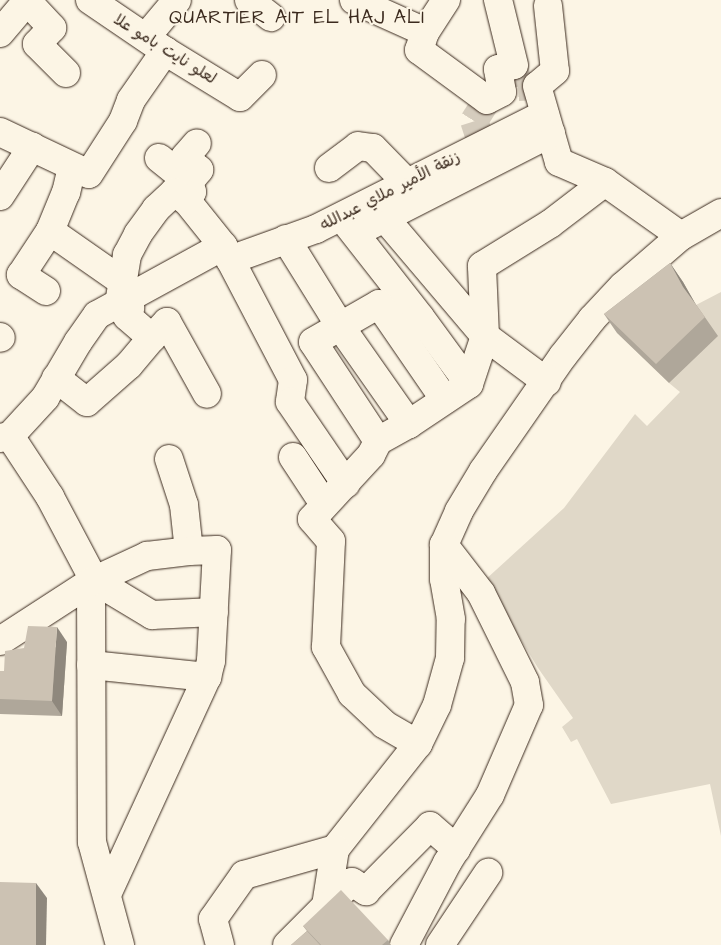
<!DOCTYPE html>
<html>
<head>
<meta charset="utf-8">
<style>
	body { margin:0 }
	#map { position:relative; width:721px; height:945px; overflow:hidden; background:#fcf5e5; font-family:"Architects Daughter","Playpen Sans Arabic",sans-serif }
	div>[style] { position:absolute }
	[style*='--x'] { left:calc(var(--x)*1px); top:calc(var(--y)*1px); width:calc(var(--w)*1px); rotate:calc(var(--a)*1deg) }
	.green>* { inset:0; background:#e0d8c8 }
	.minor-tunnel>* { height:28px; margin-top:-14px; transform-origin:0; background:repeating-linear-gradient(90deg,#d5ccbd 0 28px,transparent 0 42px) }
	.roads { filter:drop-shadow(0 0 1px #3b2a1e) drop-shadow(0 0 1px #3b2a1e) }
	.minor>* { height:28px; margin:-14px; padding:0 14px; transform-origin:14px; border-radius:14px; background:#fcf5e5 }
	.wall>* { inset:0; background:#afa79a }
	.shaded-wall>* { inset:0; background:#8f887d }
	.building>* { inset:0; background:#ccc2b3 }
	span { translate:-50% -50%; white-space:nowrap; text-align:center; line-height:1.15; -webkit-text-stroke:4px #fcf5e5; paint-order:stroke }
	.street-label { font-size:16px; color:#3b2a1e }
	.quarter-label { font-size:19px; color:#3b2a1e; letter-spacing:1px }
</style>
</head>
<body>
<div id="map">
	<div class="green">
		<div style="clip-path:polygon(721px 292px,721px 836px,710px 784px,611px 804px,577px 739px,571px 742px,562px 727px,573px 718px,538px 668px,485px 580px,564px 508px,635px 414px,647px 426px,680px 392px,669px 383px,696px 305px)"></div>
	</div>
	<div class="minor-tunnel">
		<div style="--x:514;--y:65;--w:22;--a:80"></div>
		<div style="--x:518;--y:87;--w:19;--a:-3"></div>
		<div style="--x:482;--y:145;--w:25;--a:-108"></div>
		<div style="--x:474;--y:121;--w:25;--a:-58"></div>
	</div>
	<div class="roads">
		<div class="minor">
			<div style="--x:90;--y:0;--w:91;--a:34.2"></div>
			<div style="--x:165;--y:51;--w:88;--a:31.5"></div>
			<div style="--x:240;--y:97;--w:31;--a:-45"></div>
			<div style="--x:249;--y:0;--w:28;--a:38"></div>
			<div style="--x:354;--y:0;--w:78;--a:24.3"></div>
			<div style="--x:446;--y:0;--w:38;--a:123"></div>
			<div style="--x:425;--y:32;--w:19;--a:108"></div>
			<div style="--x:419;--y:50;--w:84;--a:36.3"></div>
			<div style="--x:487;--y:100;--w:17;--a:-28"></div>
			<div style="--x:502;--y:92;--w:23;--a:-100"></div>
			<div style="--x:498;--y:69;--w:16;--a:-14"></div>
			<div style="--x:514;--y:65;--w:67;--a:-103.8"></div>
			<div style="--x:548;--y:6;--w:65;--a:83.9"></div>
			<div style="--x:555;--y:71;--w:23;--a:140"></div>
			<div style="--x:537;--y:86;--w:79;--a:73.9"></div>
			<div style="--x:559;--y:162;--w:50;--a:23.5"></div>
			<div style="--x:605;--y:182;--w:93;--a:35.4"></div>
			<div style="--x:0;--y:33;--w:42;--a:-49.8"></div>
			<div style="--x:27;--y:1;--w:37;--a:47"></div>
			<div style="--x:52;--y:28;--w:22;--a:133"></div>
			<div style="--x:37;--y:44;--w:41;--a:45"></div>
			<div style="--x:146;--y:37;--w:48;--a:-50"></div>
			<div style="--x:0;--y:132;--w:98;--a:25.3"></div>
			<div style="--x:89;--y:174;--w:63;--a:-57.3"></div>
			<div style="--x:123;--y:121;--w:22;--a:-69"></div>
			<div style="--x:131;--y:100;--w:60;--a:-55.2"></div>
			<div style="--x:159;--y:158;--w:38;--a:39"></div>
			<div style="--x:72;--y:167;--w:26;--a:103"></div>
			<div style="--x:66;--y:192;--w:42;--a:112.3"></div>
			<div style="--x:50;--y:231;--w:89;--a:34.9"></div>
			<div style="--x:329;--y:168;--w:36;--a:-37"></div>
			<div style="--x:358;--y:146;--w:15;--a:8"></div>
			<div style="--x:373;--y:148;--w:49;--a:45.8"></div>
			<div style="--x:189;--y:182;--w:10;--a:73"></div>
			<div style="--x:192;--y:192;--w:10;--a:119"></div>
			<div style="--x:187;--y:201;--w:58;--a:51.3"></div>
			<div style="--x:223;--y:246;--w:151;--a:62.4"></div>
			<div style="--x:293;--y:380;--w:22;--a:98"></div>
			<div style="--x:290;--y:402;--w:99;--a:55.7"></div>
			<div style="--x:189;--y:182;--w:16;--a:-50"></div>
			<div style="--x:199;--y:170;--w:19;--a:-137"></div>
			<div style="--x:185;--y:157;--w:18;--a:-49"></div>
			<div style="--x:0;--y:196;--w:59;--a:-56.9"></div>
			<div style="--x:384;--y:217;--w:156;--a:49.7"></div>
			<div style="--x:485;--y:336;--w:77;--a:36.6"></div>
			<div style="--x:344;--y:220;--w:123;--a:51.9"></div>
			<div style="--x:420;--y:317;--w:83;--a:53.8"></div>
			<div style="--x:355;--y:233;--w:220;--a:-27"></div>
			<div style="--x:286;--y:239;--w:102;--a:58.2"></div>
			<div style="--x:340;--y:326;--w:120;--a:54.9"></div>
			<div style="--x:230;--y:260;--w:91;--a:-19.8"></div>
			<div style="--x:316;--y:229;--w:256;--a:-26.7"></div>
			<div style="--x:46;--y:291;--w:30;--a:-147"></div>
			<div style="--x:21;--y:275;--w:53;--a:-56.6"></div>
			<div style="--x:0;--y:337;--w:1;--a:45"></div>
			<div style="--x:152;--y:338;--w:22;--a:-47"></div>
			<div style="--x:167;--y:322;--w:82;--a:60.9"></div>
			<div style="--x:56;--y:378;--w:39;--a:38"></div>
			<div style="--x:87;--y:402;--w:56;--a:-41.4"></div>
			<div style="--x:129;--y:365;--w:35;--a:-50"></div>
			<div style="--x:152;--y:338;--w:33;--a:-139"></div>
			<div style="--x:127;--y:316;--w:9;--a:-69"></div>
			<div style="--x:130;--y:308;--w:12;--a:-160"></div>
			<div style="--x:119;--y:304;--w:50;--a:-80.7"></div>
			<div style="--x:127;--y:255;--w:24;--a:-62"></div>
			<div style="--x:138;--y:234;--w:31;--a:-54"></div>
			<div style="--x:156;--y:209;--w:25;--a:-43"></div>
			<div style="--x:174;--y:192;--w:16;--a:35"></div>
			<div style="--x:10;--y:436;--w:73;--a:56.7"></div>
			<div style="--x:50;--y:497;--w:94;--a:62.1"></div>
			<div style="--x:94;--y:580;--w:68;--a:31.1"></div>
			<div style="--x:152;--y:615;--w:62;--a:-2.8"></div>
			<div style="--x:0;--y:438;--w:10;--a:-11"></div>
			<div style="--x:10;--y:436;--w:52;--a:-47.4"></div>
			<div style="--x:45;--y:398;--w:65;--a:-59.5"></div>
			<div style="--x:78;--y:342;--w:33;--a:-55"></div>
			<div style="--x:97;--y:315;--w:144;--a:-28.7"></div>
			<div style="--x:378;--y:441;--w:118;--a:-123.3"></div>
			<div style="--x:313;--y:342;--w:76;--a:-29.9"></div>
			<div style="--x:379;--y:304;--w:116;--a:55.5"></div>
			<div style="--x:293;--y:457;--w:56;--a:56.6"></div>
			<div style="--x:169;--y:459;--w:48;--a:71.9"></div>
			<div style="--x:184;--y:505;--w:46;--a:83.8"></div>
			<div style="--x:91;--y:582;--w:260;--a:89.8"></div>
			<div style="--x:92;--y:842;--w:107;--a:74.8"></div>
			<div style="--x:0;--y:641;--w:108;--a:-33"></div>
			<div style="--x:91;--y:582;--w:62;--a:-24.9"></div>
			<div style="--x:147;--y:556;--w:42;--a:-6.8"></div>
			<div style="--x:189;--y:551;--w:28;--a:-2"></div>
			<div style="--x:217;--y:550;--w:111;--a:93.1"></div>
			<div style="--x:211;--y:661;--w:16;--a:104"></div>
			<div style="--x:91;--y:665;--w:117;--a:5.9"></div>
			<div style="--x:207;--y:677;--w:239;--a:114.7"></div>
			<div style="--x:418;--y:744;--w:39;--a:-150"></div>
			<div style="--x:384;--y:724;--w:44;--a:-136.8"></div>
			<div style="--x:352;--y:694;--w:54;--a:-119"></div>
			<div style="--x:326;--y:647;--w:106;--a:-87.3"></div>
			<div style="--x:331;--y:541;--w:29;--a:-131"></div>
			<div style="--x:312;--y:519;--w:87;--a:-47.3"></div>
			<div style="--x:371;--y:455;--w:16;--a:-63"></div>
			<div style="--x:378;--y:441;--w:35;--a:-29"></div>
			<div style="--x:409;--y:424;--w:72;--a:-33.7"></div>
			<div style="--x:469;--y:384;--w:51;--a:-71.6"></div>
			<div style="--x:485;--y:336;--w:70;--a:-92.5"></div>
			<div style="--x:482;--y:266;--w:80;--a:-31.7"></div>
			<div style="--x:550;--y:224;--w:69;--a:-37.4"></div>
			<div style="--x:335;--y:849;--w:134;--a:-51.7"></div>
			<div style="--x:418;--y:744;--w:43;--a:-64"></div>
			<div style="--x:437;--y:705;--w:49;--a:-74.5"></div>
			<div style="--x:450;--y:658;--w:39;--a:-89"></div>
			<div style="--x:451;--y:619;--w:41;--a:-99.9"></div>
			<div style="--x:444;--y:579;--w:34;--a:-90"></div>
			<div style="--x:444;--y:545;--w:37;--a:-66"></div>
			<div style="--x:459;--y:511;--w:47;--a:-59"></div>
			<div style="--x:483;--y:471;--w:140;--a:-55.2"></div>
			<div style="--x:563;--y:356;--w:47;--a:-51.9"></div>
			<div style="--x:592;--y:319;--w:45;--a:-46.8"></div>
			<div style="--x:623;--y:286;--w:77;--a:-40.8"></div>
			<div style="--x:681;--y:236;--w:46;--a:-29.9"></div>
			<div style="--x:326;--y:906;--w:35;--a:-43"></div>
			<div style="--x:352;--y:882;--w:17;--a:33"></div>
			<div style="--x:366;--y:891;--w:91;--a:-45.4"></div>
			<div style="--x:430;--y:826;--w:35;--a:41"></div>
			<div style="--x:220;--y:945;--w:27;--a:-105"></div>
			<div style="--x:213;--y:919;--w:54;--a:-54.8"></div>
			<div style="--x:244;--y:875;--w:95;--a:-15.9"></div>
			<div style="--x:335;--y:849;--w:58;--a:99"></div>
			<div style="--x:326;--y:906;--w:55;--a:135"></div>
			<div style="--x:404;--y:945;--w:93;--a:-62.3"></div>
			<div style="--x:447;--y:863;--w:80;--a:-57.7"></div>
			<div style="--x:490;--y:795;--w:98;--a:-66.6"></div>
			<div style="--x:529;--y:705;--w:23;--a:-100"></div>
			<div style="--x:525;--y:682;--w:99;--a:-116.3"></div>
			<div style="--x:481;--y:593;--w:61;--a:-127.6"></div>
			<div style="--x:440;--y:945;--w:87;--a:-56.3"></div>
		</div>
	</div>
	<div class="wall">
		<div style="clip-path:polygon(670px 263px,683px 282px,695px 303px,718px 336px,669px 383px,617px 333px,604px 314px)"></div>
		<div style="clip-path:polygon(67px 642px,62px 716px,0 714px,0 671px,4px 671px)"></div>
		<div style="clip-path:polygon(303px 926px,388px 940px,391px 945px,291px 945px,307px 931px)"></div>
	</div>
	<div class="shaded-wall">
		<div style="clip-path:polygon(670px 263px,683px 282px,696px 305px,683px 287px)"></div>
		<div style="clip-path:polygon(57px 627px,67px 642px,62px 716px,52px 701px)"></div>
		<div style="clip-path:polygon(36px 883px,47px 898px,46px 945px,36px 945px)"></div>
	</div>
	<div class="building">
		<div style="clip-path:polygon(670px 263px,683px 287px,705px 317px,656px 364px,604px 314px)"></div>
		<div style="clip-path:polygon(28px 626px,57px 627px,52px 701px,0 699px,0 671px,4px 671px,5px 651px,24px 648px)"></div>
		<div style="clip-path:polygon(0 882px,36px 883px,36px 945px,0 945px)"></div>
		<div style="clip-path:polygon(341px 890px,388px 940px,382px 945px,321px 945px,303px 926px)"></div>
		<div style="clip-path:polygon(307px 931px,320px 945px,291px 945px)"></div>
	</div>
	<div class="street-label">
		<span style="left:165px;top:49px;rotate:32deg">لعلو نايت بامو علا</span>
		<span style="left:390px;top:191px;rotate:-27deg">زنقة الأمير ملاي عبدالله</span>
	</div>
	<div class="quarter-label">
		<span style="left:297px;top:18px">QUARTIER AIT EL HAJ ALI</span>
	</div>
</div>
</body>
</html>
